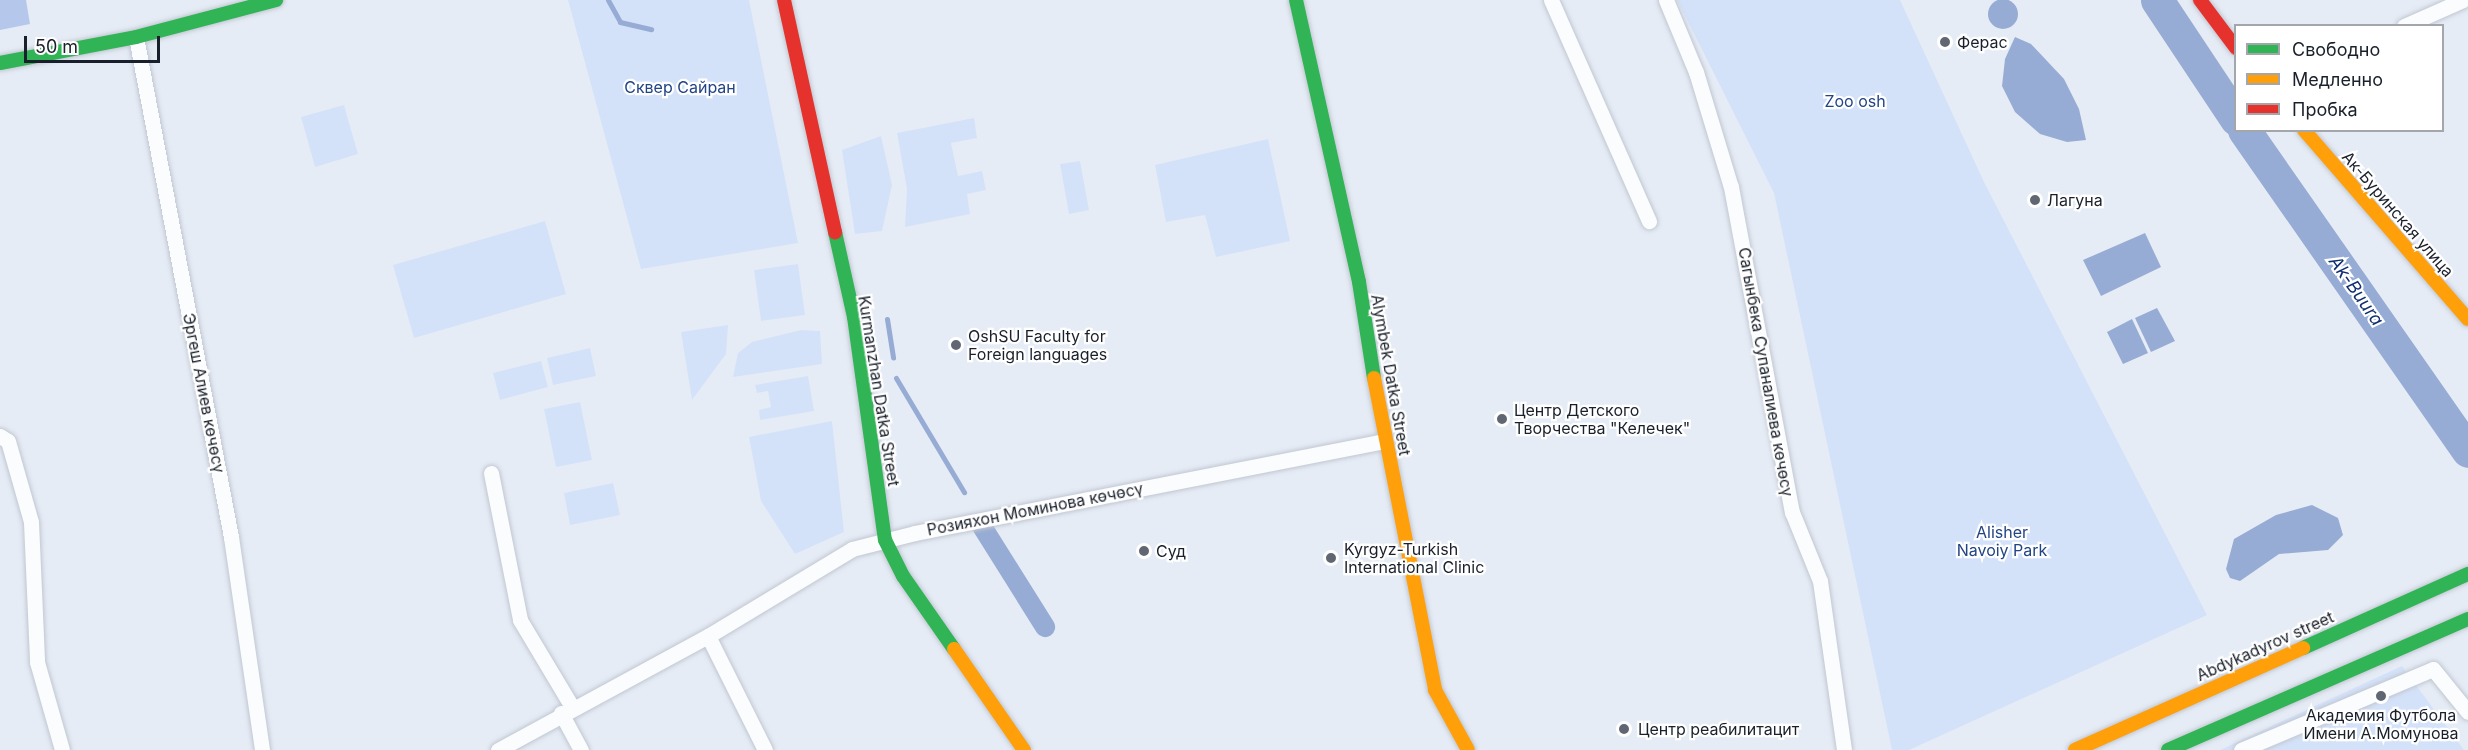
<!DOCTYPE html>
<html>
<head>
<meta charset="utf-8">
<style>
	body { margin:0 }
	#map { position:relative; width:2468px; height:750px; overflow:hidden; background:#e6ecf6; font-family:Inter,sans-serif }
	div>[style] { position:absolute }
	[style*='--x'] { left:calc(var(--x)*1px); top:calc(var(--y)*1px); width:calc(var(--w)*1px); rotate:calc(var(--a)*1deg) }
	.green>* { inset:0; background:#d4e2f9 }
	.forest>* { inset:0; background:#b5c8eb }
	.water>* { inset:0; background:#96acd4 }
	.round { border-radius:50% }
	.stream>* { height:5px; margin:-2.5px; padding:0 2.5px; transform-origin:2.5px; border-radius:2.5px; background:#96acd4 }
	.canal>* { height:20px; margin:-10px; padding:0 10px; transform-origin:10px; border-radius:10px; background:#96acd4 }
	.river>* { height:33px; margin:-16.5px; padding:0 16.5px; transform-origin:16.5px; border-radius:16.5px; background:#96acd4 }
	.roads { filter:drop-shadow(0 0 2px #c1c7d1) drop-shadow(0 0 2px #c1c7d1) }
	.street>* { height:15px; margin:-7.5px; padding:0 7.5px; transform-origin:7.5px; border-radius:7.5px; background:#fbfcfe }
	.fast>* { height:14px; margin:-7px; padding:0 7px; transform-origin:7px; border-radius:7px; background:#30b455 }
	.slow>* { height:14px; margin:-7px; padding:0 7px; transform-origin:7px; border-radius:7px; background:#ff9f0a }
	.jam>* { height:14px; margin:-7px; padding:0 7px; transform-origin:7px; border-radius:7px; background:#e5322d }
	.dots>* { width:16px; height:16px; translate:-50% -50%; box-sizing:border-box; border:3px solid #fff; border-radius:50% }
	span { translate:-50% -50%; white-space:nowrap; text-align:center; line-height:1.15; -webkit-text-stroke:4.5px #fff; paint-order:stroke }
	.poi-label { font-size:16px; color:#1a202b }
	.left { translate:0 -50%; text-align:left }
	.park-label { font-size:16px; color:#234485 }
	.street-label { font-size:16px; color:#1a202b }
	.water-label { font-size:18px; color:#0f2f6e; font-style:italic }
	.legend { position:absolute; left:2234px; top:24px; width:210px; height:108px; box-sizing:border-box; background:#fff; border:2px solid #a3a6aa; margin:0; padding:8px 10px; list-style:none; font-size:18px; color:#1a202b }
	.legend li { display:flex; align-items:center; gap:12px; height:30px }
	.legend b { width:30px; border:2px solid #a3a6aa }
	.scale { position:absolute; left:24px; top:36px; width:136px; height:27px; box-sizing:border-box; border:3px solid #1a202b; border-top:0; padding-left:8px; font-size:18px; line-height:21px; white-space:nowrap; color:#1a202b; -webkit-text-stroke:4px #fff; paint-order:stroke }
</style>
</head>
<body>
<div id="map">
	<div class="green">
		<div style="clip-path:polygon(568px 0,749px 0,798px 243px,641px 269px)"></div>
		<div style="clip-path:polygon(1677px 0,1900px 0,1984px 182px,2207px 615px,1909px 750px,1892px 750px,1774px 193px)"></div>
		<div style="clip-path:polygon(344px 105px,358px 154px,315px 167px,301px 117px)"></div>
		<div style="clip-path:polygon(974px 118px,977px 138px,951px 143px,958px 176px,982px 171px,986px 190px,967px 194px,970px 214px,905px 227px,907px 189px,897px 133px)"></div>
		<div style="clip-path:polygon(881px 136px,892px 185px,882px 231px,855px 234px,842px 150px)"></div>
		<div style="clip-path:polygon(1268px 139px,1290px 241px,1216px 257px,1205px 215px,1166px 222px,1155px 165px)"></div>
		<div style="clip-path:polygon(1080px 161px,1089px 210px,1069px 214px,1060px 164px)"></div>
		<div style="clip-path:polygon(545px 221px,566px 294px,414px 338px,393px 265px)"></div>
		<div style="clip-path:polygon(798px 264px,805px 315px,761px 321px,754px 270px)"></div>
		<div style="clip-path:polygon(728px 325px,726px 354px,692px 400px,681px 332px)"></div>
		<div style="clip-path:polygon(801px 330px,820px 331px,822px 364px,733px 377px,738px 353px,752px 342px)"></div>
		<div style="clip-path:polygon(590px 348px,596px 376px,553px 385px,547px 358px)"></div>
		<div style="clip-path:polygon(541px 361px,548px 387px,500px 400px,493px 373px)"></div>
		<div style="clip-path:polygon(808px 376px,814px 411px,760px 420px,759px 410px,771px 407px,768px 391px,757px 393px,755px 385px)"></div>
		<div style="clip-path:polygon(580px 402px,592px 460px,556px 467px,544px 409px)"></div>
		<div style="clip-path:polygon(832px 421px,844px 532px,795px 554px,761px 501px,749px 437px)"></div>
		<div style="clip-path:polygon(613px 483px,620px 515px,570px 525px,564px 493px)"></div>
		<div style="clip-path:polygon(2402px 666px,2464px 750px,2220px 750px)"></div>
	</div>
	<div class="forest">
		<div style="clip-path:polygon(0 0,26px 0,30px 24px,0 30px)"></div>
	</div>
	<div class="water">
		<div class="round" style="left:1988px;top:-1px;width:30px;height:30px"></div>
		<div style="clip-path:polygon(2015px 37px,2031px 44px,2064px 79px,2079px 109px,2086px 140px,2067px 142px,2040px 134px,2015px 112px,2002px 86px,2005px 59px)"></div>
		<div style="clip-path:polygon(2145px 233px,2161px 267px,2101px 296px,2083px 260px)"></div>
		<div style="clip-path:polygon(2157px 308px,2175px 341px,2151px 352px,2135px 318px)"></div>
		<div style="clip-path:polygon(2132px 319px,2148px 353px,2123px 364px,2107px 332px)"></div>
		<div style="clip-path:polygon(2312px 505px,2338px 518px,2343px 535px,2328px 550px,2279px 554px,2240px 581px,2230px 578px,2226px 569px,2234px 539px,2276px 515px)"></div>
	</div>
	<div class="stream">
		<div style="--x:608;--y:0;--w:25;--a:61"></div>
		<div style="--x:620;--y:22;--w:32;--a:13"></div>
		<div style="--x:887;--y:319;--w:39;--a:81"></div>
		<div style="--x:896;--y:378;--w:133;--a:59.2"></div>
	</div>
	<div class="canal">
		<div style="--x:983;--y:528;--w:117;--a:57.9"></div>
	</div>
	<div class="river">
		<div style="--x:2157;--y:0;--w:143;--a:56.4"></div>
		<div style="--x:2244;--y:130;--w:391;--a:55.1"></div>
	</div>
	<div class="roads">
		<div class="street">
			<div style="--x:1551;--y:0;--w:242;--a:66.1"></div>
			<div style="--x:1666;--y:0;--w:78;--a:67.4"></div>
			<div style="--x:1696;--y:72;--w:120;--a:73.1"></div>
			<div style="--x:1731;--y:187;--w:331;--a:79.4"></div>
			<div style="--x:1792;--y:512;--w:74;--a:67.9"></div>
			<div style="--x:1820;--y:581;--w:171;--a:81.9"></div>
			<div style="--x:2404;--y:26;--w:64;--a:-23.8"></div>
			<div style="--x:136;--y:37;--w:509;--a:79.24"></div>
			<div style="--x:231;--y:537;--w:215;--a:81.7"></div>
			<div style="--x:0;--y:436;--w:9;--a:32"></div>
			<div style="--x:8;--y:441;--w:84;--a:74.1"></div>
			<div style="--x:31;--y:522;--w:140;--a:87.5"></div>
			<div style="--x:37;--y:662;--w:91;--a:74.1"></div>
			<div style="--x:491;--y:473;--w:150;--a:78.8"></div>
			<div style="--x:520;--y:620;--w:101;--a:59.1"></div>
			<div style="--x:708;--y:636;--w:127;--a:63.4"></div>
			<div style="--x:561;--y:713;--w:42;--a:61.6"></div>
			<div style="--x:498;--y:750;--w:239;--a:-28.5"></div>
			<div style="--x:708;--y:636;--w:168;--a:-31.1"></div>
			<div style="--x:852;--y:549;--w:65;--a:-14.3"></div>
			<div style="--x:915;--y:533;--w:478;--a:-11.1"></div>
			<div style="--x:2241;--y:750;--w:208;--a:-22.9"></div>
			<div style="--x:2433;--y:669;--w:55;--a:50.9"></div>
		</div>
		<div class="fast">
			<div style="--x:1296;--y:0;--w:289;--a:77.4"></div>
			<div style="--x:1359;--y:282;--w:97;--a:81.1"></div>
			<div style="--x:0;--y:63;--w:138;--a:-10.8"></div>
			<div style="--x:136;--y:37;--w:145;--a:-14.8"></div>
			<div style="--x:835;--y:232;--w:87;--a:77.4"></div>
			<div style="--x:854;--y:317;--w:225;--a:82.1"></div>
			<div style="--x:885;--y:540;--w:40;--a:63.4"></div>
			<div style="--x:903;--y:576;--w:89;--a:55.1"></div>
			<div style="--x:2303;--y:648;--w:181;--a:-24.2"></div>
			<div style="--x:2168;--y:750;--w:327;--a:-23.6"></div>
		</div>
		<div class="slow">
			<div style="--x:2304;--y:130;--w:250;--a:49.1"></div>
			<div style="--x:1374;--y:378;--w:318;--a:78.9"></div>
			<div style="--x:1435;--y:690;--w:68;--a:61.2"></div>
			<div style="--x:954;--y:649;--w:123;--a:55.3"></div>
			<div style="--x:2075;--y:750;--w:250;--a:-24.1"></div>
		</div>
		<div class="jam">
			<div style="--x:784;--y:0;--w:238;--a:77.6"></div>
			<div style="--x:2200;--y:0;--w:60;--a:53.1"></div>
		</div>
	</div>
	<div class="dots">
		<div style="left:1945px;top:42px;background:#616772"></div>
		<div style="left:2035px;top:200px;background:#616772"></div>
		<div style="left:956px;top:345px;background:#616772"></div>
		<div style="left:1502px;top:419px;background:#616772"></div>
		<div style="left:1144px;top:551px;background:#616772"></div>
		<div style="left:1331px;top:558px;background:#616772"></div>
		<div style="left:2381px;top:696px;background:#616772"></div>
		<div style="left:1624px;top:729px;background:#616772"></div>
	</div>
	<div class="poi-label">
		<span class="left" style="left:1957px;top:42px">Ферас</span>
		<span class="left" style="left:2047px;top:200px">Лагуна</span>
		<span class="left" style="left:968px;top:345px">OshSU Faculty for<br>Foreign languages</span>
		<span class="left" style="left:1514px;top:419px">Центр Детского<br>Творчества "Келечек"</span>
		<span class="left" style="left:1344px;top:558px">Kyrgyz-Turkish<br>International Clinic</span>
		<span class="left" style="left:1156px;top:551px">Суд</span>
		<span style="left:2381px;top:724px">Академия Футбола<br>Имени А.Момунова</span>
		<span class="left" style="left:1638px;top:729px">Центр реабилитацит</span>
	</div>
	<div class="park-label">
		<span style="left:680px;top:87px">Сквер Сайран</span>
		<span style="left:1855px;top:101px">Zoo osh</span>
		<span style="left:2002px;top:541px">Alisher<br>Navoiy Park</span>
	</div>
	<div class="street-label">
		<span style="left:2398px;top:214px;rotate:49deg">Ак-Буринская улица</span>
		<span style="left:1766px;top:372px;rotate:80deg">Сагынбека Супаналиева көчөсү</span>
		<span style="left:1391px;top:375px;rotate:80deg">Alymbek Datka Street</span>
		<span style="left:879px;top:391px;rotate:81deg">Kurmanzhan Datka Street</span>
		<span style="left:204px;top:393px;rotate:79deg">Эргеш Алиев көчөсү</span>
		<span style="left:1035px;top:509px;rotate:-11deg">Розияхон Моминова көчөсү</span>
		<span style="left:2265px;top:646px;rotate:-24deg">Abdykadyrov street</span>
	</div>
	<div class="water-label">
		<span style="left:2356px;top:291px;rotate:55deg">Ak-Buura</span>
	</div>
	<ul class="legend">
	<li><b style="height:8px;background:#30b455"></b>Свободно</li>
	<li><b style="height:8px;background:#ff9f0a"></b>Медленно</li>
	<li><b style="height:8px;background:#e5322d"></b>Пробка</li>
	</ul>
	<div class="scale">50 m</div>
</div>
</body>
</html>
